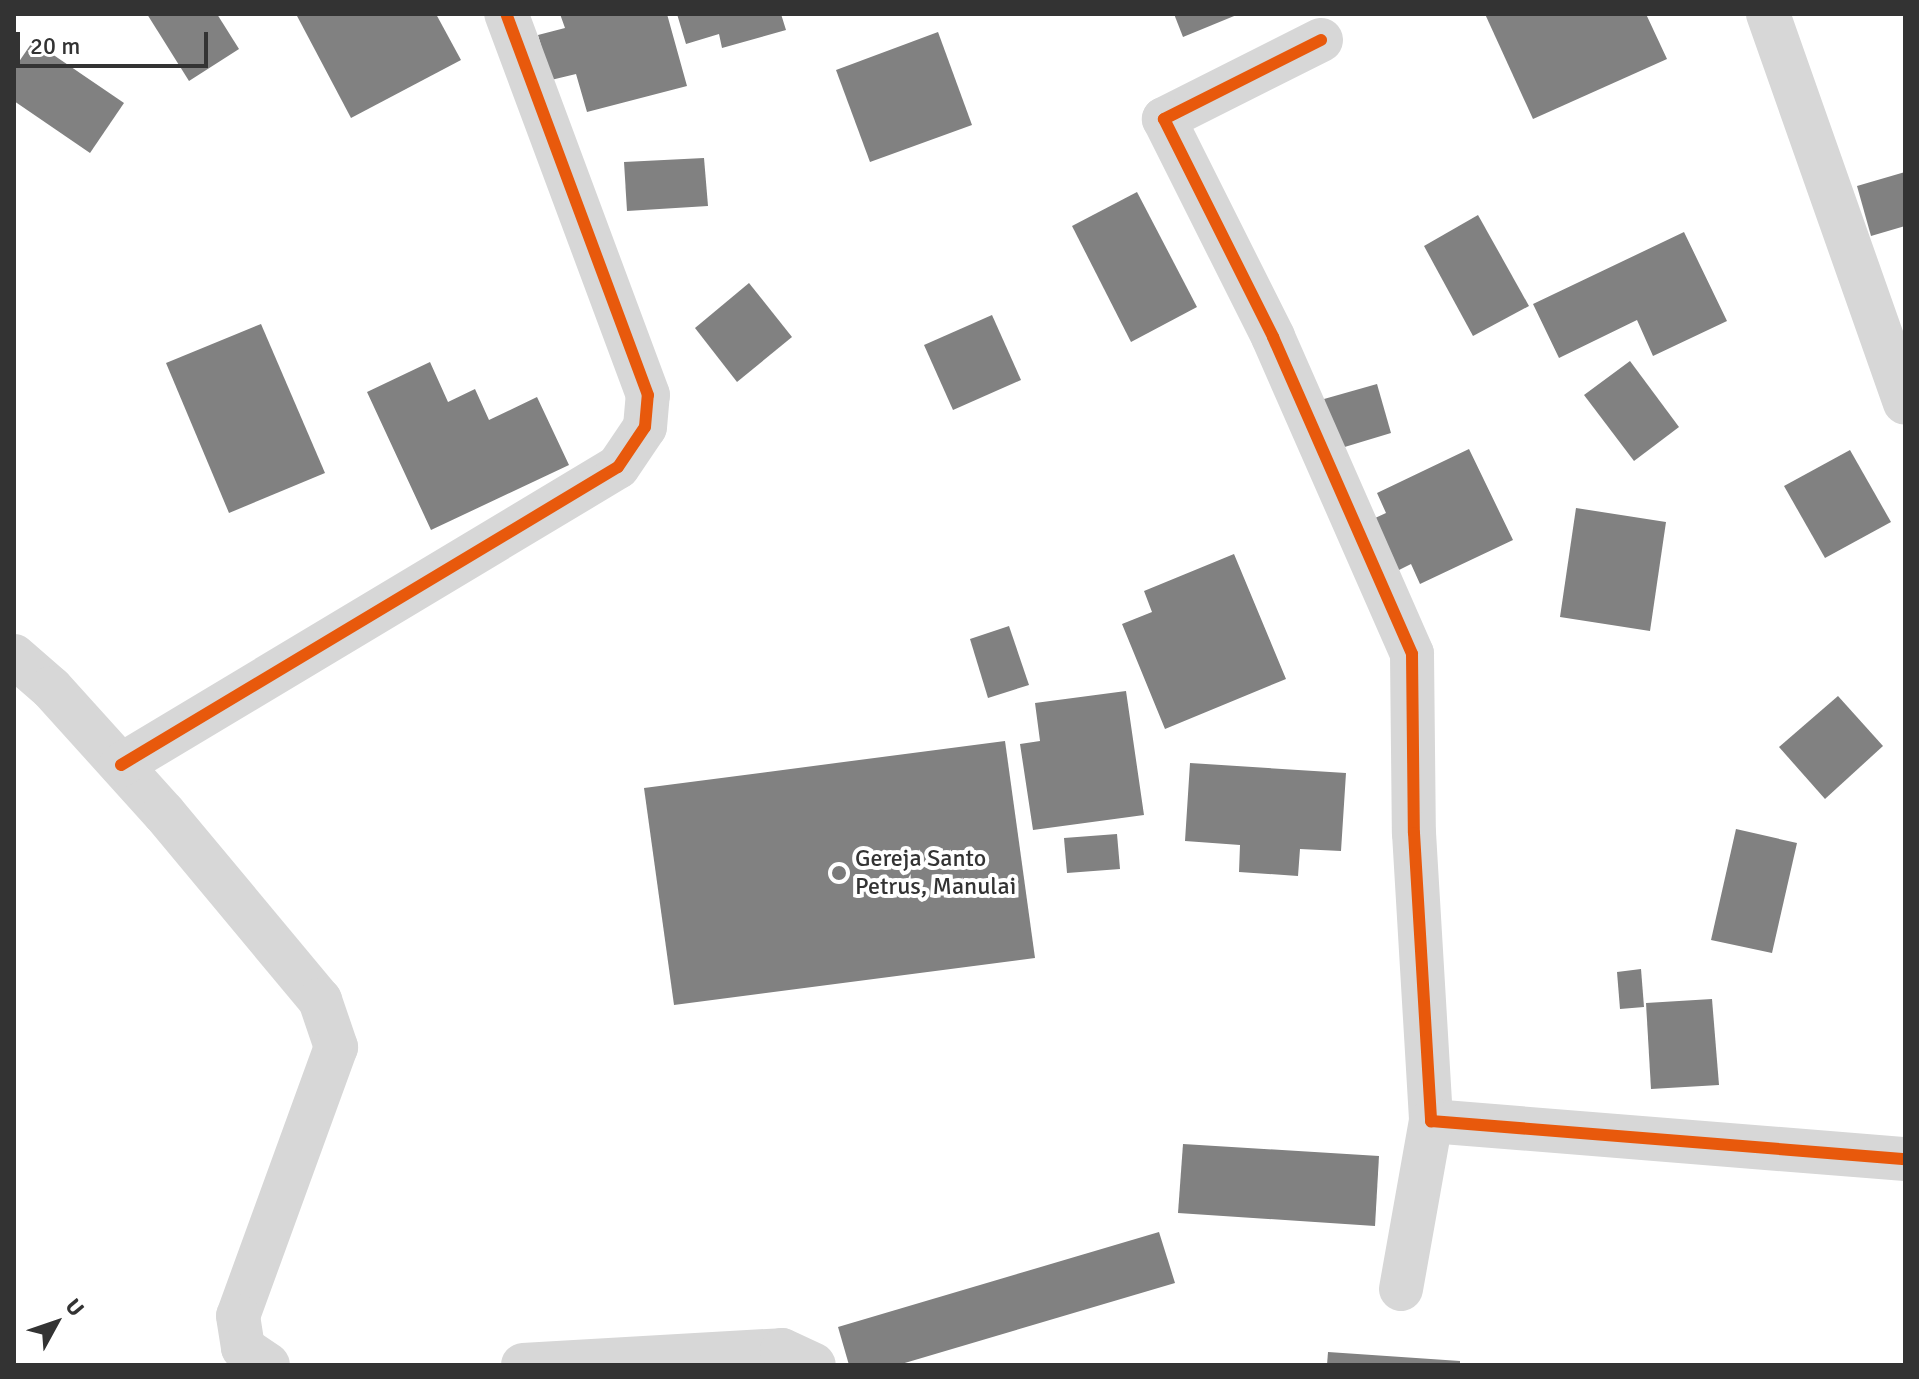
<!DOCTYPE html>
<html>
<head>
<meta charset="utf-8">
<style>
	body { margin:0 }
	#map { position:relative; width:1919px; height:1379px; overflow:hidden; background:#fff; font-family:Signika,sans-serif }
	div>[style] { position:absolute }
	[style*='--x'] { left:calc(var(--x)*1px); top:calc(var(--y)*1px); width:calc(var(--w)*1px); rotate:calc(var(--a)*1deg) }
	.building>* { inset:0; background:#818181 }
	.minor>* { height:44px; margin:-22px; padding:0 22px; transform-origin:22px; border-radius:22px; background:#d7d7d7 }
	.cycleway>* { height:12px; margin:-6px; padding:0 6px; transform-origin:6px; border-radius:6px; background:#e8590c }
	.dots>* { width:22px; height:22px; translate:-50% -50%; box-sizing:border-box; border:4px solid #fff; border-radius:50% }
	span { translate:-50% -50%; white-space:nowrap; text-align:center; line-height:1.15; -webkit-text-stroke:8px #fff; paint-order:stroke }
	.poi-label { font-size:24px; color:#333 }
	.left { translate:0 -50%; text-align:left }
	.frame { position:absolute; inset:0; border:16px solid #333; pointer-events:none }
	.north { position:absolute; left:16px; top:1283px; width:80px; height:80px; -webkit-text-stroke:6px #fff; paint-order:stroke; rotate:50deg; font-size:22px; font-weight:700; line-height:32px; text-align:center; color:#333 }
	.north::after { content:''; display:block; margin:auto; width:28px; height:36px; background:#333; clip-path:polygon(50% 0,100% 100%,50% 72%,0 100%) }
	.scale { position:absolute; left:16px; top:32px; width:192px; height:36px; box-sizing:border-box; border:4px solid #333; border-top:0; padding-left:10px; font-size:24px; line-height:28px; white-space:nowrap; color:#333; -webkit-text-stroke:6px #fff; paint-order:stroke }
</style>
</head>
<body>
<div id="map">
	<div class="building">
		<div style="clip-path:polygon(147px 14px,217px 14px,239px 49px,189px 81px)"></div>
		<div style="clip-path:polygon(296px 14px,436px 14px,461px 60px,351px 118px)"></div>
		<div style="clip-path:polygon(560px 14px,667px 14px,687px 86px,587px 112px,576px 74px,551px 80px,538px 35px,565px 28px)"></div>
		<div style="clip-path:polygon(677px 14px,781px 14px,786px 30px,722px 48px,719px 34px,686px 44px)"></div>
		<div style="clip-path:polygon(1174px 14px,1239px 14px,1183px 37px)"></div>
		<div style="clip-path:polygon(1485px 14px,1646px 14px,1667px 59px,1533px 119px)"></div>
		<div style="clip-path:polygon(938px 32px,972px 125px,870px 162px,836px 70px)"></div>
		<div style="clip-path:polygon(33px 41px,124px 103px,90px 153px,14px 101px,14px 69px)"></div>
		<div style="clip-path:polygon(704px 158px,708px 206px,627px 211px,624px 162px)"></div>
		<div style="clip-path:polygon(1905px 172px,1905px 226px,1871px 236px,1857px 186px)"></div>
		<div style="clip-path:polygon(1137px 192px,1197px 307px,1131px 342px,1072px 226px)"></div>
		<div style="clip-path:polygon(1478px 215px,1529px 306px,1473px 336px,1424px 246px)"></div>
		<div style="clip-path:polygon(1684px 232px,1727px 321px,1653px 356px,1637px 320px,1559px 358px,1533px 304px)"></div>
		<div style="clip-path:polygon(749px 283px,792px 337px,737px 382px,695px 328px)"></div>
		<div style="clip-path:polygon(992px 315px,1021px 380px,953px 410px,924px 345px)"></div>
		<div style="clip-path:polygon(261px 324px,325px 473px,229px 513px,166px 363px)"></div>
		<div style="clip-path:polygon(1630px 361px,1679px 427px,1634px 461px,1584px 395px)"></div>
		<div style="clip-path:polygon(430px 362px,448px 402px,475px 389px,489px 420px,537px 397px,569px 465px,431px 530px,367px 392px)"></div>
		<div style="clip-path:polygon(1377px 384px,1391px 433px,1338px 449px,1324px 399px)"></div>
		<div style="clip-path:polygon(1469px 449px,1513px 540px,1420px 584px,1411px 564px,1387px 576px,1362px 524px,1386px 513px,1377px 493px)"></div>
		<div style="clip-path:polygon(1850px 450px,1891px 522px,1825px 558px,1784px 486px)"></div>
		<div style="clip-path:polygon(1576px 508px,1666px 522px,1650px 631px,1560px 617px)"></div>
		<div style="clip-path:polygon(1234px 554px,1286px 679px,1165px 729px,1122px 624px,1152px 612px,1144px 591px)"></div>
		<div style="clip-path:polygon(1009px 626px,1029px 685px,988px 698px,970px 639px)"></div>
		<div style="clip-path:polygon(1126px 691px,1144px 815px,1033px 830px,1020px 744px,1040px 741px,1035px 703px)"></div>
		<div style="clip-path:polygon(1838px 696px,1883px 746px,1825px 799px,1779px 747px)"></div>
		<div style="clip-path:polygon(1005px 741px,1035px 958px,674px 1005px,644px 788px)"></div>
		<div style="clip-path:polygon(1190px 763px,1346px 773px,1341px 851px,1300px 849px,1298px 876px,1239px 872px,1240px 845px,1185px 841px)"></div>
		<div style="clip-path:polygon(1736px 829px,1797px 843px,1772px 953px,1711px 940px)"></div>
		<div style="clip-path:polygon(1117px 834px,1120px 869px,1067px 873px,1064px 838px)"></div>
		<div style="clip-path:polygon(1641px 969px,1644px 1007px,1620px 1009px,1617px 972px)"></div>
		<div style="clip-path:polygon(1712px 999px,1719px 1085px,1651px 1089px,1646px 1003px)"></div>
		<div style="clip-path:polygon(1183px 1144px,1379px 1156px,1375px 1226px,1178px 1213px)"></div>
		<div style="clip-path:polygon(1159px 1232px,1175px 1283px,898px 1365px,849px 1365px,838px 1327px)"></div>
		<div style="clip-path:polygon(1328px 1352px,1460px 1361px,1460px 1365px,1327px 1365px)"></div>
	</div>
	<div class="minor">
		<div style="--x:1768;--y:14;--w:412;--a:70.6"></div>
		<div style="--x:1321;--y:40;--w:176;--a:153.3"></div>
		<div style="--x:1164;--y:119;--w:244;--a:63.4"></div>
		<div style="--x:1273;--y:337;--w:346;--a:66.3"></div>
		<div style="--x:1412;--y:654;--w:179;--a:89.4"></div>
		<div style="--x:1414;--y:833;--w:289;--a:86.6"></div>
		<div style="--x:1431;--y:1121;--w:476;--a:4.6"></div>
		<div style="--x:14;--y:656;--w:49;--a:40.9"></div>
		<div style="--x:51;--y:688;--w:169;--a:47.9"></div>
		<div style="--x:164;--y:813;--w:244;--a:50.2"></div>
		<div style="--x:320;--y:1000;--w:50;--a:71.2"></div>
		<div style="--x:336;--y:1047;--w:286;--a:110"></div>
		<div style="--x:238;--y:1316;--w:32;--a:81"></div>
		<div style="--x:243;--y:1348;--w:30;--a:34"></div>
		<div style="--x:121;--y:765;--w:579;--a:-30.95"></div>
		<div style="--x:618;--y:467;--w:48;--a:-56"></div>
		<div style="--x:645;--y:427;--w:32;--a:-85"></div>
		<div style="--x:648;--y:395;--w:407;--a:-110.4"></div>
		<div style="--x:1401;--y:1289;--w:171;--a:-79.9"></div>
		<div style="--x:523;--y:1365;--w:259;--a:-3.3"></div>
		<div style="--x:782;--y:1350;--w:35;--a:25"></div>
	</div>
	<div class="cycleway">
		<div style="--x:1321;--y:40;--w:176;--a:153.3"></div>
		<div style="--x:1164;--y:119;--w:244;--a:63.4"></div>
		<div style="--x:1273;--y:337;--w:346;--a:66.3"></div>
		<div style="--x:1412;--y:654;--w:179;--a:89.4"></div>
		<div style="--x:1414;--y:833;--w:289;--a:86.6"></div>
		<div style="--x:1431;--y:1121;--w:476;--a:4.6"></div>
		<div style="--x:121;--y:765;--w:579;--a:-30.95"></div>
		<div style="--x:618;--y:467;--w:48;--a:-56"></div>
		<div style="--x:645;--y:427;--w:32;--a:-85"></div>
		<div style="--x:648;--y:395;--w:407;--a:-110.4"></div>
	</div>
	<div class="dots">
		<div style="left:839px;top:873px;background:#7a7a7a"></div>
	</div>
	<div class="poi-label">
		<span class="left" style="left:855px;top:873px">Gereja Santo<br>Petrus, Manulai</span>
	</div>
	<div class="frame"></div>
	<div class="north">U</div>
	<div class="scale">20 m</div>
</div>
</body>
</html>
